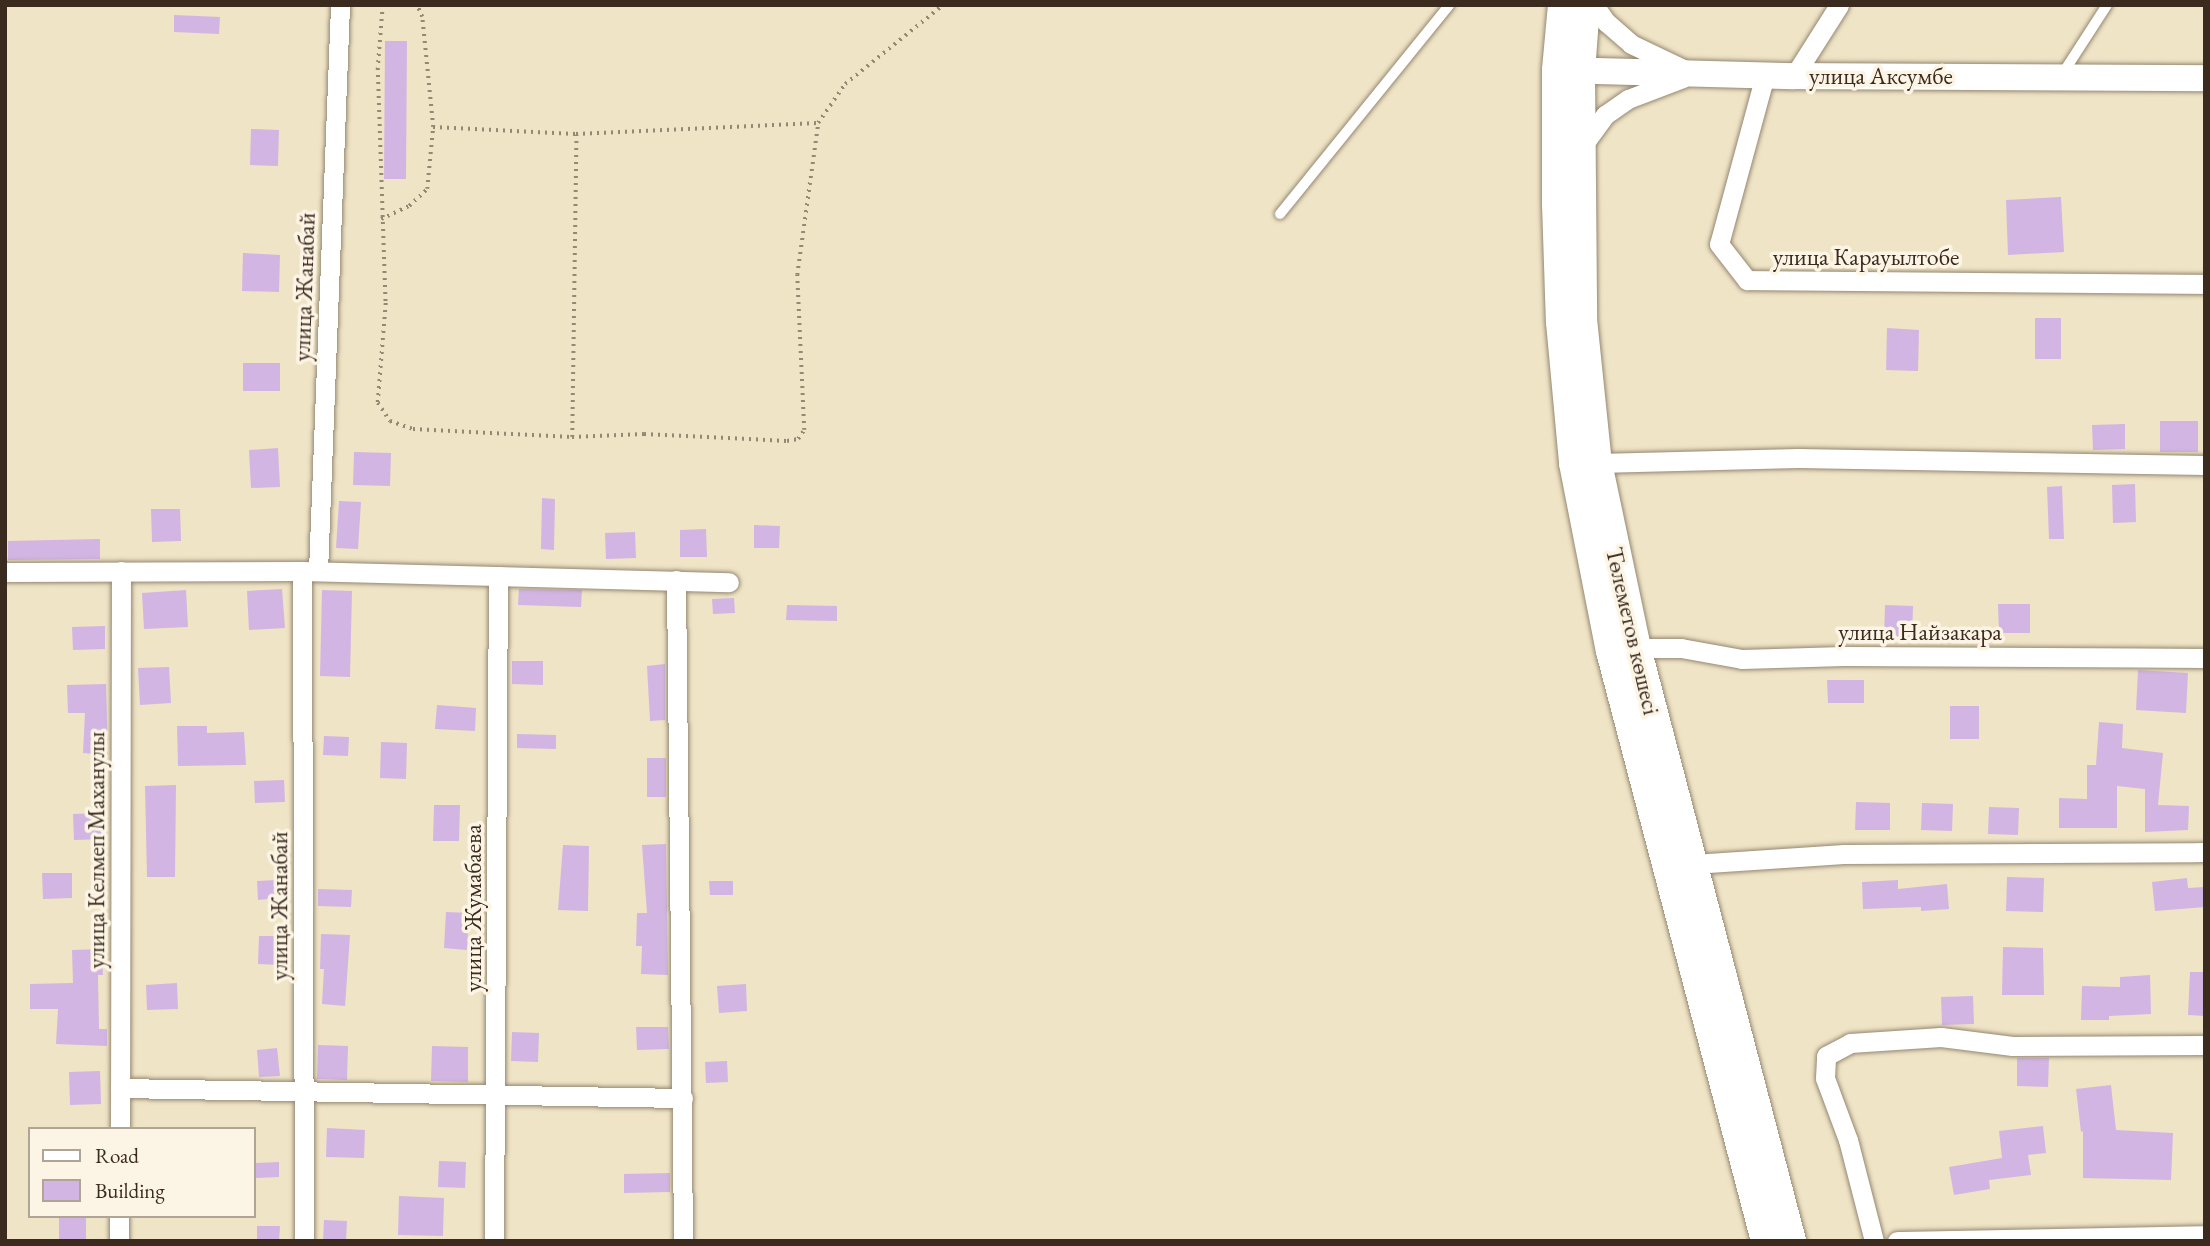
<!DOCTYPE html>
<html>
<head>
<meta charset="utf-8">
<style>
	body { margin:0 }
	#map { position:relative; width:2210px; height:1246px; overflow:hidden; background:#efe4c6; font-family:"EB Garamond",serif }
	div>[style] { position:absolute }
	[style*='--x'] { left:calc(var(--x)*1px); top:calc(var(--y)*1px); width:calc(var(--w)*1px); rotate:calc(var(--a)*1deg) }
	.building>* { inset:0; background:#d2b5e3 }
	.path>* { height:3.5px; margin-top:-1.75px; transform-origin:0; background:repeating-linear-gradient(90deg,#958772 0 2px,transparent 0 7px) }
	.roads { filter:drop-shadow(0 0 2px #958772) drop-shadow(0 0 2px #958772) }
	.lane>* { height:10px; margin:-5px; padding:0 5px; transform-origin:5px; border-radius:5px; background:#fff }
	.street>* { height:19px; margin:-9.5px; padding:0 9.5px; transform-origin:9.5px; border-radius:9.5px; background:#fff }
	.secondary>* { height:26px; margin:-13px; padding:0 13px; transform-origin:13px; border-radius:13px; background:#fff }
	.primary>* { height:30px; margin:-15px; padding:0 15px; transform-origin:15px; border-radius:15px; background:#fff }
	span { translate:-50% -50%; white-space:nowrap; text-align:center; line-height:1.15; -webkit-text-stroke:7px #fcf5e5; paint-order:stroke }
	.street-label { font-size:24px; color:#3b2a1e }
	.frame { position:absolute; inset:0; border:7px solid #3b2a1e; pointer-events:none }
	.legend { position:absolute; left:28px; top:1127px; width:228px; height:91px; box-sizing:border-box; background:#fcf5e5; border:2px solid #afa495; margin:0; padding:9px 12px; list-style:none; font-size:21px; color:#3b2a1e }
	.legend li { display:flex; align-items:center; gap:14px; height:35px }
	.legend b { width:35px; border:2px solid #afa495 }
</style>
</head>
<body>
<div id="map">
	<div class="building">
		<div style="clip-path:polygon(174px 15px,220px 17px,219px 34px,174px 32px)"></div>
		<div style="clip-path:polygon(385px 41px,407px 41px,406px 179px,384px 179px)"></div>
		<div style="clip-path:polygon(251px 129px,279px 130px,278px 166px,250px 165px)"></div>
		<div style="clip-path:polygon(2061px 197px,2064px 252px,2008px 255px,2006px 200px)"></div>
		<div style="clip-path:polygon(243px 253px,280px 255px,279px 292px,242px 291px)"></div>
		<div style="clip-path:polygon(2035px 318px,2061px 318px,2061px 359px,2035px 359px)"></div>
		<div style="clip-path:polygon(1887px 328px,1919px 330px,1918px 371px,1886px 370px)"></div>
		<div style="clip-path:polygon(243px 363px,280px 363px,280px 391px,243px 391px)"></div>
		<div style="clip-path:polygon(2160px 421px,2198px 421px,2198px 452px,2160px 452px)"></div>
		<div style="clip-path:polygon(2125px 424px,2125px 449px,2093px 450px,2092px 425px)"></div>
		<div style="clip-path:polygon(278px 448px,280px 487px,251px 488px,249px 450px)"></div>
		<div style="clip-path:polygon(354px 452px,391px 453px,390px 486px,353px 485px)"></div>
		<div style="clip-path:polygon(2135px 484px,2136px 522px,2113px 523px,2112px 485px)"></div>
		<div style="clip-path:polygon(2062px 486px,2064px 539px,2049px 539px,2047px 487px)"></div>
		<div style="clip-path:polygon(542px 498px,555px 499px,554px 550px,541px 549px)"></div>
		<div style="clip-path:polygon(339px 501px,361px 502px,358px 549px,336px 548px)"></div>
		<div style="clip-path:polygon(151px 509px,180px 509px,181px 541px,152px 542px)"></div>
		<div style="clip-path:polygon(754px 525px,780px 526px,779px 548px,754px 548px)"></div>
		<div style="clip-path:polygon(706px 529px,707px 557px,680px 557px,680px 530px)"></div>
		<div style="clip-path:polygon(635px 532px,636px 558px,606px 559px,605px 533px)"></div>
		<div style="clip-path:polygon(100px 539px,100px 559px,8px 560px,8px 541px)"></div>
		<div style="clip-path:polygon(282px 589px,285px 628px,249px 630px,247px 591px)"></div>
		<div style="clip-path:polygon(519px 589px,582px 590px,581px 607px,518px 605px)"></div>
		<div style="clip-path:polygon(186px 590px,188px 627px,144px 629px,142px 593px)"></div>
		<div style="clip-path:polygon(322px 590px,352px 591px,350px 677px,320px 676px)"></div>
		<div style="clip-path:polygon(734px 598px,735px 613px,713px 614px,712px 599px)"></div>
		<div style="clip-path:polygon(1998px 604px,2030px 604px,2030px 633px,1999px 633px)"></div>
		<div style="clip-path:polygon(787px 605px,837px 606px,837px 621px,786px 620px)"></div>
		<div style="clip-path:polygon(1885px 605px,1913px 606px,1912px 638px,1884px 637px)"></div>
		<div style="clip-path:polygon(105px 626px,105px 649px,73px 650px,72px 627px)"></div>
		<div style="clip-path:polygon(512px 661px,543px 661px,543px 685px,512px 684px)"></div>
		<div style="clip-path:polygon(665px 664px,665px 720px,650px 721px,647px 666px)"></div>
		<div style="clip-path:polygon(169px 667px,171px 703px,140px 705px,138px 668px)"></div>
		<div style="clip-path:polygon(2138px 670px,2188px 673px,2186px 713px,2136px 710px)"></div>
		<div style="clip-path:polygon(1827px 680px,1864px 680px,1864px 703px,1828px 703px)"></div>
		<div style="clip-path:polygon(106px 684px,108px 755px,83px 753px,85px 713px,68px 713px,67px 685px)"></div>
		<div style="clip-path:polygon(437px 705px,476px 708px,475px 731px,435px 729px)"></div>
		<div style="clip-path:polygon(1950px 706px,1979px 706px,1979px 739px,1950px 739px)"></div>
		<div style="clip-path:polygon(2099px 722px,2123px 724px,2122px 748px,2163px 753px,2158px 805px,2189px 806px,2188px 830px,2145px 832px,2145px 789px,2117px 786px,2117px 828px,2059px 828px,2059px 798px,2087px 799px,2087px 765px,2096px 765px)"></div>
		<div style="clip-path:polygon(177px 726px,207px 726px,207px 733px,244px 732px,246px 765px,178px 766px)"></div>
		<div style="clip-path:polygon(517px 734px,556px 735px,556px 749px,517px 748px)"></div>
		<div style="clip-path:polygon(324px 736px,349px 737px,348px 756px,323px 755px)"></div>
		<div style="clip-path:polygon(381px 742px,407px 743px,406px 779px,380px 778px)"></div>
		<div style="clip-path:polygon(647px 758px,666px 758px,666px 797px,647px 797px)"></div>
		<div style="clip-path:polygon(284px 780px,285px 802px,255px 803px,254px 781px)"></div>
		<div style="clip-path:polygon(176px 785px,175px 877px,147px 877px,145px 786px)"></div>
		<div style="clip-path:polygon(1856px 802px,1890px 803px,1890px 830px,1855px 830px)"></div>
		<div style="clip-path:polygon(1922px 803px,1953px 804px,1952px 831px,1921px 830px)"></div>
		<div style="clip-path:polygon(434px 805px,460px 805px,459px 841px,433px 841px)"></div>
		<div style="clip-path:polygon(1989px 807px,2019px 808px,2018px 835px,1988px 834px)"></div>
		<div style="clip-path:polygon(105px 813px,107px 839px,74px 840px,73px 814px)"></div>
		<div style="clip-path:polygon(666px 844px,668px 975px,641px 974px,642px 946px,636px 946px,637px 913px,647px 913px,642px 845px)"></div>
		<div style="clip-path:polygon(563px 845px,589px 846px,588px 911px,558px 910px)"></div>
		<div style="clip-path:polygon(42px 873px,72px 873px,72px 898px,43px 899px)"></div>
		<div style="clip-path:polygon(2007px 877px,2044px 878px,2043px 912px,2006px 911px)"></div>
		<div style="clip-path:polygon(2187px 878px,2188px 888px,2205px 887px,2205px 907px,2155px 911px,2152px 882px)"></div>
		<div style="clip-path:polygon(276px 880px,277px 898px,258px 900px,257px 881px)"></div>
		<div style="clip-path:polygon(1898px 880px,1898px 889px,1947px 884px,1949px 909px,1921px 911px,1921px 907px,1863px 909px,1862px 882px)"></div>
		<div style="clip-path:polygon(709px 881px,733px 881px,733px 895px,710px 895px)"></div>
		<div style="clip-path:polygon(318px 889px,352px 890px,351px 907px,318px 906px)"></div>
		<div style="clip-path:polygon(446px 912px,469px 913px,467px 950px,444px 948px)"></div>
		<div style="clip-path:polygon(321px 934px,350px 935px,345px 1006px,322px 1004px,324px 969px,320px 969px)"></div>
		<div style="clip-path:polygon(259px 936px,280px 936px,280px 965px,258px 964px)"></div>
		<div style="clip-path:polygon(2003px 947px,2043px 948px,2044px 995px,2002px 995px)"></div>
		<div style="clip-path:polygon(102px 949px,103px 975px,98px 975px,99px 1029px,107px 1029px,107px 1046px,56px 1044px,58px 1009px,30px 1009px,30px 984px,73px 983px,72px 950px)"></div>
		<div style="clip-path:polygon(2190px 972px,2205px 972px,2205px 1016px,2188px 1015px)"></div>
		<div style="clip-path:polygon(2150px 975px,2151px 1014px,2109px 1016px,2109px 1020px,2081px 1020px,2082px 986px,2120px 987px,2120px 977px)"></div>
		<div style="clip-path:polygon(177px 983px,178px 1009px,147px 1010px,146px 985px)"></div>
		<div style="clip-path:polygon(746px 984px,747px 1011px,719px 1013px,717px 986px)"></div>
		<div style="clip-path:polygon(1973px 996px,1974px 1024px,1942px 1025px,1941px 997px)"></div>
		<div style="clip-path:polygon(636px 1027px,668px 1027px,669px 1049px,637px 1050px)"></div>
		<div style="clip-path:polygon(512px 1032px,539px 1033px,538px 1062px,511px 1061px)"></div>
		<div style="clip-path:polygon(318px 1045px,348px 1046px,347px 1080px,317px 1079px)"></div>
		<div style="clip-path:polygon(432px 1046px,468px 1047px,468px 1082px,431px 1081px)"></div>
		<div style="clip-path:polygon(277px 1048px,280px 1076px,259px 1077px,257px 1050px)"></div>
		<div style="clip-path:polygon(2017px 1058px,2049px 1058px,2048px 1087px,2017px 1086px)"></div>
		<div style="clip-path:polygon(727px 1061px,728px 1082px,706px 1083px,705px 1062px)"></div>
		<div style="clip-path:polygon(100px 1071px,101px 1104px,70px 1105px,69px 1072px)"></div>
		<div style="clip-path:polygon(2111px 1085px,2116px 1130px,2173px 1133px,2171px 1180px,2083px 1178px,2083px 1131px,2081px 1132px,2076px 1089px)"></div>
		<div style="clip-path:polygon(2043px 1126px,2046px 1153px,2028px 1155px,2031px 1175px,1989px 1180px,1990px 1189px,1954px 1195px,1949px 1167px,2002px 1158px,1999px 1131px)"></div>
		<div style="clip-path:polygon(327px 1128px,365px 1130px,364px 1158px,326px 1157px)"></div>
		<div style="clip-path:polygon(439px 1161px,466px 1162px,465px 1188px,438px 1187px)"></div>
		<div style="clip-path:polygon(279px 1162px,279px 1177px,256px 1178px,256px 1163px)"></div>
		<div style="clip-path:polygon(670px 1173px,670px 1192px,624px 1193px,624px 1174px)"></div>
		<div style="clip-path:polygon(399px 1196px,444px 1198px,443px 1236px,398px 1235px)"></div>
		<div style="clip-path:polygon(59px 1216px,86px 1216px,86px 1240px,59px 1240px)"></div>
		<div style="clip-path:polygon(324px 1220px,347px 1221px,346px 1241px,323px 1241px)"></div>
		<div style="clip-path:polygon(257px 1226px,280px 1226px,279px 1241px,257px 1241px)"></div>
	</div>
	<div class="path">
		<div style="--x:383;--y:5;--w:63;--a:94.5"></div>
		<div style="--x:378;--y:68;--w:235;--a:88.1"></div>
		<div style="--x:386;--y:303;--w:100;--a:94.6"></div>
		<div style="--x:378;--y:403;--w:22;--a:56"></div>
		<div style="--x:390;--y:421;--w:24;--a:19"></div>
		<div style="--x:413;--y:429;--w:159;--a:2.9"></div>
		<div style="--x:572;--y:437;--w:72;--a:-2.4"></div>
		<div style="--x:644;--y:434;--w:143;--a:2.8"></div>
		<div style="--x:787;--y:441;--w:11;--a:-10"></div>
		<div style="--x:798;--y:439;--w:11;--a:-56"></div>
		<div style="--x:804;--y:430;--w:155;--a:-92.6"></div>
		<div style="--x:797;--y:275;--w:153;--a:-82.1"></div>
		<div style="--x:818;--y:123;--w:47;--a:-55.3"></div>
		<div style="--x:845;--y:84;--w:126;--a:-38.9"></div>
		<div style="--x:433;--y:127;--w:143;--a:2.8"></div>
		<div style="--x:576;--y:134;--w:242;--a:-2.6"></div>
		<div style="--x:381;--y:219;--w:31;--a:-25"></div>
		<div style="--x:409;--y:206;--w:25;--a:-43"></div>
		<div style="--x:427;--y:189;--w:62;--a:-84.5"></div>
		<div style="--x:433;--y:127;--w:111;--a:-95.7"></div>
		<div style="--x:422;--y:17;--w:13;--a:-113"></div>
		<div style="--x:572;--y:437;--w:302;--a:-89.2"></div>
	</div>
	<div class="roads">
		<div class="lane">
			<div style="--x:2063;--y:73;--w:81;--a:-57.1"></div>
			<div style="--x:1280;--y:214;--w:269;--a:-51"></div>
		</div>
		<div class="street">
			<div style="--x:1594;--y:5;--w:21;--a:55"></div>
			<div style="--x:1606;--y:22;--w:33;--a:41"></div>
			<div style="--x:1631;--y:44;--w:58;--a:25.7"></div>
			<div style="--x:1765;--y:75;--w:175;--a:105.2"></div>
			<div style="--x:1719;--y:244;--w:46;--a:52.1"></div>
			<div style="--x:1747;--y:280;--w:458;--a:0.5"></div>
			<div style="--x:1794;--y:76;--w:84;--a:-57.6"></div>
			<div style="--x:1581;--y:148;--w:41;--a:-54"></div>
			<div style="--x:1605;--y:115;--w:28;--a:-35"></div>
			<div style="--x:1628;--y:99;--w:59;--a:-20.9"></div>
			<div style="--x:1597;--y:463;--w:201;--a:-1.4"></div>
			<div style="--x:1798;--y:458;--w:407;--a:1"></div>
			<div style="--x:302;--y:571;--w:670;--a:89.83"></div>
			<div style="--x:318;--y:571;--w:566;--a:-87.77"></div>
			<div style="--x:5;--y:572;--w:297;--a:-0.2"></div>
			<div style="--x:302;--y:571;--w:427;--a:1.5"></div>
			<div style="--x:676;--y:580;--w:661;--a:89.39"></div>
			<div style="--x:1636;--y:648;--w:45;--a:0"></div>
			<div style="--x:1681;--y:648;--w:62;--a:10.2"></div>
			<div style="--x:1742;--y:659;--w:101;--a:-1.7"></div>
			<div style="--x:1843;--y:656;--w:362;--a:0.3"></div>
			<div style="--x:1693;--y:864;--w:151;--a:-3.8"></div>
			<div style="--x:1844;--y:854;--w:361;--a:-0.3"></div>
			<div style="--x:120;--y:1088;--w:563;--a:1.02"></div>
			<div style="--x:120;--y:1129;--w:558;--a:-89.9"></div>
			<div style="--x:119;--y:1241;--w:25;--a:-90"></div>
			<div style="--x:494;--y:1241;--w:665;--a:-89.66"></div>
			<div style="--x:1874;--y:1241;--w:104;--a:-104.4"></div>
			<div style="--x:1848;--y:1140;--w:66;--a:-110.4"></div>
			<div style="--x:1825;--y:1078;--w:22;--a:-87"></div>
			<div style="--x:1826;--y:1056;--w:27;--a:-28"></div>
			<div style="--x:1850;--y:1043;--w:91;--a:-3.8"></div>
			<div style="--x:1941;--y:1037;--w:72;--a:7.2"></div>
			<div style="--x:2012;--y:1046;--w:193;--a:-0.3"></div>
			<div style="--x:1897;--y:1241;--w:308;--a:-1.1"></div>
		</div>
		<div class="secondary">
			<div style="--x:1559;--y:70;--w:235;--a:1.5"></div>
			<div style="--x:1794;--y:76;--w:411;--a:0.3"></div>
		</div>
		<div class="primary">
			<div style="--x:1563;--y:5;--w:65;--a:95.3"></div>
			<div style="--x:1557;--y:70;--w:134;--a:90"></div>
			<div style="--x:1557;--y:204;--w:118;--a:88.1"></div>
			<div style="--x:1561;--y:322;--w:142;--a:84.7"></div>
			<div style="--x:1574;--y:463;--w:192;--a:78.9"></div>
			<div style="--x:1611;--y:651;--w:610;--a:75.28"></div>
			<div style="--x:1585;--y:5;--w:67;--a:94.3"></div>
			<div style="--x:1580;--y:72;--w:247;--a:89.5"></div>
			<div style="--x:1582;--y:319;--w:145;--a:84.1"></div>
			<div style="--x:1597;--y:463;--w:189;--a:78.1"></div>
			<div style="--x:1636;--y:648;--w:613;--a:75.35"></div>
		</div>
	</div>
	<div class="street-label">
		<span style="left:1881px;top:76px">улица Аксумбе</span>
		<span style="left:1866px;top:257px">улица Карауылтобе</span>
		<span style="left:304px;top:287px;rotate:-88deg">улица Жанабай</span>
		<span style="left:1633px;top:631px;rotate:77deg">Төлеметов көшесі</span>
		<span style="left:1920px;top:632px">улица Найзакара</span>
		<span style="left:96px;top:850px;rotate:-90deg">улица Келмеп Маханулы</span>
		<span style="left:279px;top:906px;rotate:-90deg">улица Жанабай</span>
		<span style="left:473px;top:908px;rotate:-90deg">улица Жумабаева</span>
	</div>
	<div class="frame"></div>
	<ul class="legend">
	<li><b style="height:9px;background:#fff"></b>Road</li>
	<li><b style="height:19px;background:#d2b5e3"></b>Building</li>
	</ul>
</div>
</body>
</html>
